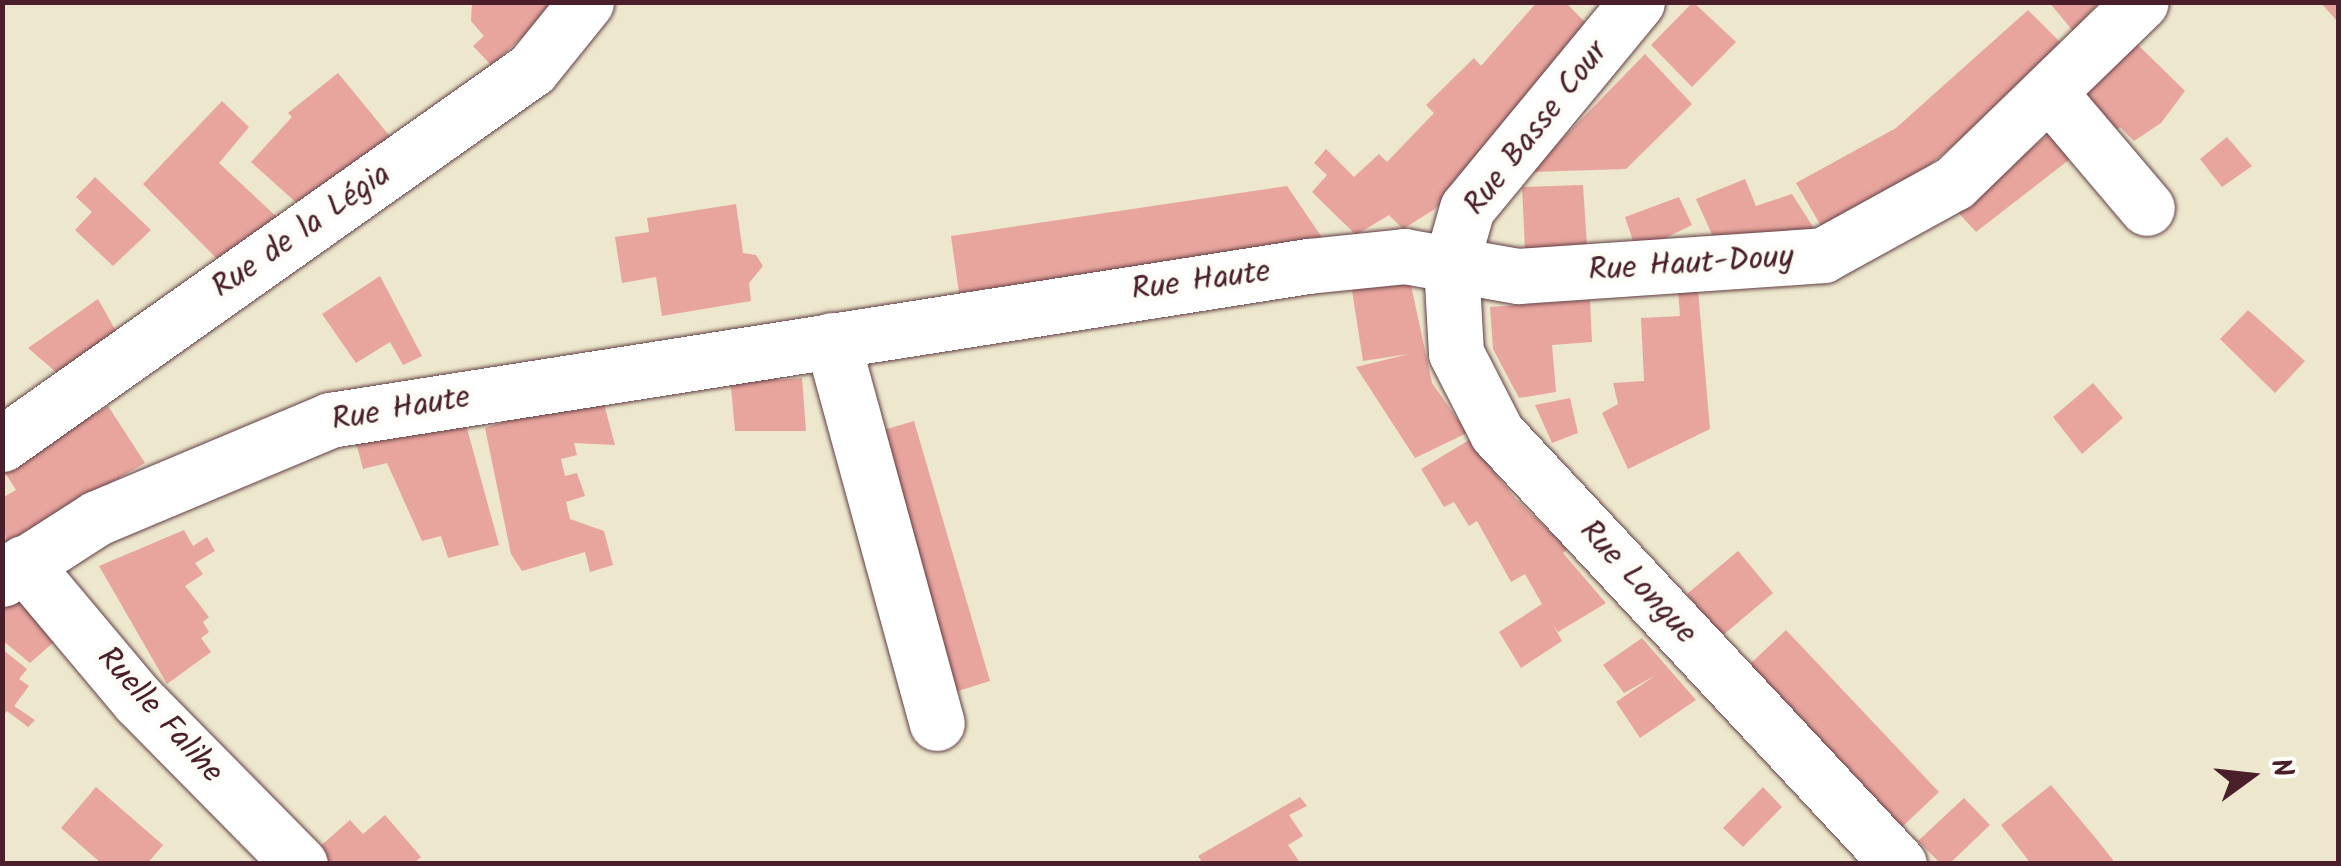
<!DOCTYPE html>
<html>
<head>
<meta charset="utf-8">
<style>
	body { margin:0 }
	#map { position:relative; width:2341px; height:866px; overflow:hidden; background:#ede8cd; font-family:Kalam,sans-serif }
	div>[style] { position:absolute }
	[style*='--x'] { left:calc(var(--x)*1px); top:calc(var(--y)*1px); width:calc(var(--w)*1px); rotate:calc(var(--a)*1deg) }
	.building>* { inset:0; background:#e8a59e }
	.roads { filter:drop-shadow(0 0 2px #623d43) drop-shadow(0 0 2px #623d43) }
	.minor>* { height:55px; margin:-27.5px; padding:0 27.5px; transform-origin:27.5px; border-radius:27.5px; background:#fff }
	span { translate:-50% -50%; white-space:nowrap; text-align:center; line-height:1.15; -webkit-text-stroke:10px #fdfcf7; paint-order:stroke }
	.street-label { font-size:32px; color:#4a1f2b }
	.frame { position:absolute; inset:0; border:5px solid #4a1f2b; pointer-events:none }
	.north { position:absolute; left:2201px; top:726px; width:100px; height:100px; -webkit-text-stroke:8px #fdfcf7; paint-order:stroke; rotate:75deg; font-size:28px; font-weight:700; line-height:40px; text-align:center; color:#4a1f2b }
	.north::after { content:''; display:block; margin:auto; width:35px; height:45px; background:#4a1f2b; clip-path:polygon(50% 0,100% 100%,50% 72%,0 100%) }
</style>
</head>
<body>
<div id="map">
	<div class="building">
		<div style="clip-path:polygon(472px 2px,562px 2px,491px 65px,473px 46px,484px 36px,471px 21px)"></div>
		<div style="clip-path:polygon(1537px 2px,1565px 2px,1589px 26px,1435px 209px,1403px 229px,1389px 215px,1356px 235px,1312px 192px,1327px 175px,1314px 163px,1326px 149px,1354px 177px,1379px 154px,1387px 162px,1434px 113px,1426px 105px,1474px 58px,1481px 66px)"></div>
		<div style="clip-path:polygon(1693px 2px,1736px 42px,1692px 87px,1651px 45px)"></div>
		<div style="clip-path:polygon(2049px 2px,2099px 2px,2073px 31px)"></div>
		<div style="clip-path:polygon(2320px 2px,2338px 2px,2338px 22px)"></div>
		<div style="clip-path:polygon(2028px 10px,2062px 44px,2019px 92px,1927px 167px,1821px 226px,1796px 183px,1896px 128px)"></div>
		<div style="clip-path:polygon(2134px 41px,2185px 91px,2161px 123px,2134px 141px,2120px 127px,2100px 145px,2068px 113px)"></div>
		<div style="clip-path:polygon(1645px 54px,1692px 104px,1626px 169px,1530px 172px)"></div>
		<div style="clip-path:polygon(338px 73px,393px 140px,300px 206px,251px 162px,292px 117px,288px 113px)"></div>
		<div style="clip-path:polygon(222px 101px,249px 127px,219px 163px,280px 220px,220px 262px,143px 184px)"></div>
		<div style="clip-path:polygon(2053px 131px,2074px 156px,1976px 232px,1955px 209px)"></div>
		<div style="clip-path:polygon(2227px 137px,2252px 166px,2222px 187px,2200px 159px)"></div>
		<div style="clip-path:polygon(95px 177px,151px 230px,113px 266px,75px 230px,92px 212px,76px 197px)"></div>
		<div style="clip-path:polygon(1745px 179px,1756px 206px,1792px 194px,1815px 230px,1714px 239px,1696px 199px)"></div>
		<div style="clip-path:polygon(1583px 185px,1587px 246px,1525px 250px,1522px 187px)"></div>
		<div style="clip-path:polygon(1287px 186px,1323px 239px,959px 293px,951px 236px)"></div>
		<div style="clip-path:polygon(1679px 197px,1692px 225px,1661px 240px,1633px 241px,1625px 217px)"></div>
		<div style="clip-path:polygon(736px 204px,743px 253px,756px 255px,763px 266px,749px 283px,751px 301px,662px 316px,656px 277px,622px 283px,615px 237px,649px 232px,647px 218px)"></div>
		<div style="clip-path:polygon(380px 276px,422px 356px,403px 365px,390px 342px,356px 363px,322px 314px)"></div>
		<div style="clip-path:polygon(1409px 276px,1432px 383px,1467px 433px,1415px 458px,1356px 367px,1409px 354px,1363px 361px,1351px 284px)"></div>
		<div style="clip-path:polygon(1698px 290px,1710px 429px,1628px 469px,1602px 413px,1618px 404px,1613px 383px,1644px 381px,1641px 318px,1680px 316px,1678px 291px)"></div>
		<div style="clip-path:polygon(98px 299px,117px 333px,57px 373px,28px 348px)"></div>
		<div style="clip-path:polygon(1590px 300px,1592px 342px,1552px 345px,1556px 392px,1519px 398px,1493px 349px,1490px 307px)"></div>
		<div style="clip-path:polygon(2248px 310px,2305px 361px,2275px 393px,2220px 339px)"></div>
		<div style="clip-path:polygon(776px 372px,777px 380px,802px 378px,806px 431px,735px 431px,730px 377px)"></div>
		<div style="clip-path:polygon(2093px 383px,2123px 418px,2082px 454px,2053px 417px)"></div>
		<div style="clip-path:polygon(1570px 398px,1578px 433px,1552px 443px,1535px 405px)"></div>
		<div style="clip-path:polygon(604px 404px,615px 445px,574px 443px,577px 455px,561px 459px,565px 476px,577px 473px,585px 496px,566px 502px,570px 519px,604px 531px,613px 565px,590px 572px,585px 552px,522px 571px,511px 554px,485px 428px,546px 408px)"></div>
		<div style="clip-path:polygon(108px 406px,145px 463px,6px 543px,2px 498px,16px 490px,2px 468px,91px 410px,94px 415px)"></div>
		<div style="clip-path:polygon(463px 414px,499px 545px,448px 558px,441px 536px,422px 541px,387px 463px,363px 469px,355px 439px)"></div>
		<div style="clip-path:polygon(914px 421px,990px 681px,939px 697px,863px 436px)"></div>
		<div style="clip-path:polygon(1469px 440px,1515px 498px,1568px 549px,1563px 553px,1606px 603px,1558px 632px,1552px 623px,1562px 641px,1521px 668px,1499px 632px,1542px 604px,1525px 574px,1511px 582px,1477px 521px,1469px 526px,1454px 502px,1444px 507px,1421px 469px)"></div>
		<div style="clip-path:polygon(184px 530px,193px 546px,207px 537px,215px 551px,195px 563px,203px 574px,185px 586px,209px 617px,203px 622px,209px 632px,201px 638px,211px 652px,167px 684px,99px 566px)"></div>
		<div style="clip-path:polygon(1738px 551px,1773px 593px,1722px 636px,1687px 594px)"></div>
		<div style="clip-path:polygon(25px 593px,63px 634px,30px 663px,2px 640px,2px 611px)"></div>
		<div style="clip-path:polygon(1786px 630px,1939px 792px,1902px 827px,1749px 665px)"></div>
		<div style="clip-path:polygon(1642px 638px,1696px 700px,1640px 738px,1616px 702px,1656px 675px,1624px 693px,1603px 665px)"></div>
		<div style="clip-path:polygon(2px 649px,27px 669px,19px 679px,29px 686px,14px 706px,35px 720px,28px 727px,7px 711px,2px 717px)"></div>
		<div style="clip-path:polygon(2051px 785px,2098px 841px,2116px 864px,2031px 864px,2025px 856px,2001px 825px)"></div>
		<div style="clip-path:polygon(96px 787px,163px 845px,147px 864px,102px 864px,61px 828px)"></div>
		<div style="clip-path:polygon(1763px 787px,1782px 807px,1743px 847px,1723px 828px)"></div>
		<div style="clip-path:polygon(1300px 797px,1307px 806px,1289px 815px,1303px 836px,1288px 845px,1301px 864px,1203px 864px,1198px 856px)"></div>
		<div style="clip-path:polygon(1964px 798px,1990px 825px,1949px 864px,1941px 864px,1918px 841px)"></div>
		<div style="clip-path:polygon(385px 815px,421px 857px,413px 864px,329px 864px,316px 850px,350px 820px,363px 834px)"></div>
	</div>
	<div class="roads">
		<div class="minor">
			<div style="--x:1637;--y:2;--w:267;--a:129.5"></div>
			<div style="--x:1467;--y:208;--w:58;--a:105.9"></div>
			<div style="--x:1451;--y:264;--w:89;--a:86.8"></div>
			<div style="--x:1456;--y:353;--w:90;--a:62.9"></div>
			<div style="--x:1497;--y:433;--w:589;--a:46.99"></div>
			<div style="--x:2051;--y:95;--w:148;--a:49.7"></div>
			<div style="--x:832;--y:340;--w:397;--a:74.7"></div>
			<div style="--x:2;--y:444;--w:649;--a:-35.28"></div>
			<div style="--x:532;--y:69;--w:86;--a:-51.1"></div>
			<div style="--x:23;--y:563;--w:180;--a:50"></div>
			<div style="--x:139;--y:701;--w:229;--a:45.4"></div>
			<div style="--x:2;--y:579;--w:113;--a:-32.7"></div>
			<div style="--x:97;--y:518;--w:253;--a:-22.8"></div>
			<div style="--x:330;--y:420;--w:990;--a:-8.95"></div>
			<div style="--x:1308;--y:266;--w:97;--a:-5.9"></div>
			<div style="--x:1404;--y:256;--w:116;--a:10"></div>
			<div style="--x:1518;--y:276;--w:306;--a:-3.9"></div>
			<div style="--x:1823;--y:255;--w:149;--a:-28.8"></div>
			<div style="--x:1954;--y:183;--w:260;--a:-44.1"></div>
		</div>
	</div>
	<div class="street-label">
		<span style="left:1537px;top:129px;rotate:-52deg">Rue Basse Cour</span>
		<span style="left:302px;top:232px;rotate:-35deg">Rue de la Légia</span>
		<span style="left:1691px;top:265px;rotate:-4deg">Rue Haut-Douy</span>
		<span style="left:1201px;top:282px;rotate:-8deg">Rue Haute</span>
		<span style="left:401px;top:410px;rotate:-10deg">Rue Haute</span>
		<span style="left:1637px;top:583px;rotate:47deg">Rue Longue</span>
		<span style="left:159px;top:716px;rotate:48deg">Ruelle Falihe</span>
	</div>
	<div class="frame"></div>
	<div class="north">N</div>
</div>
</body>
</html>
